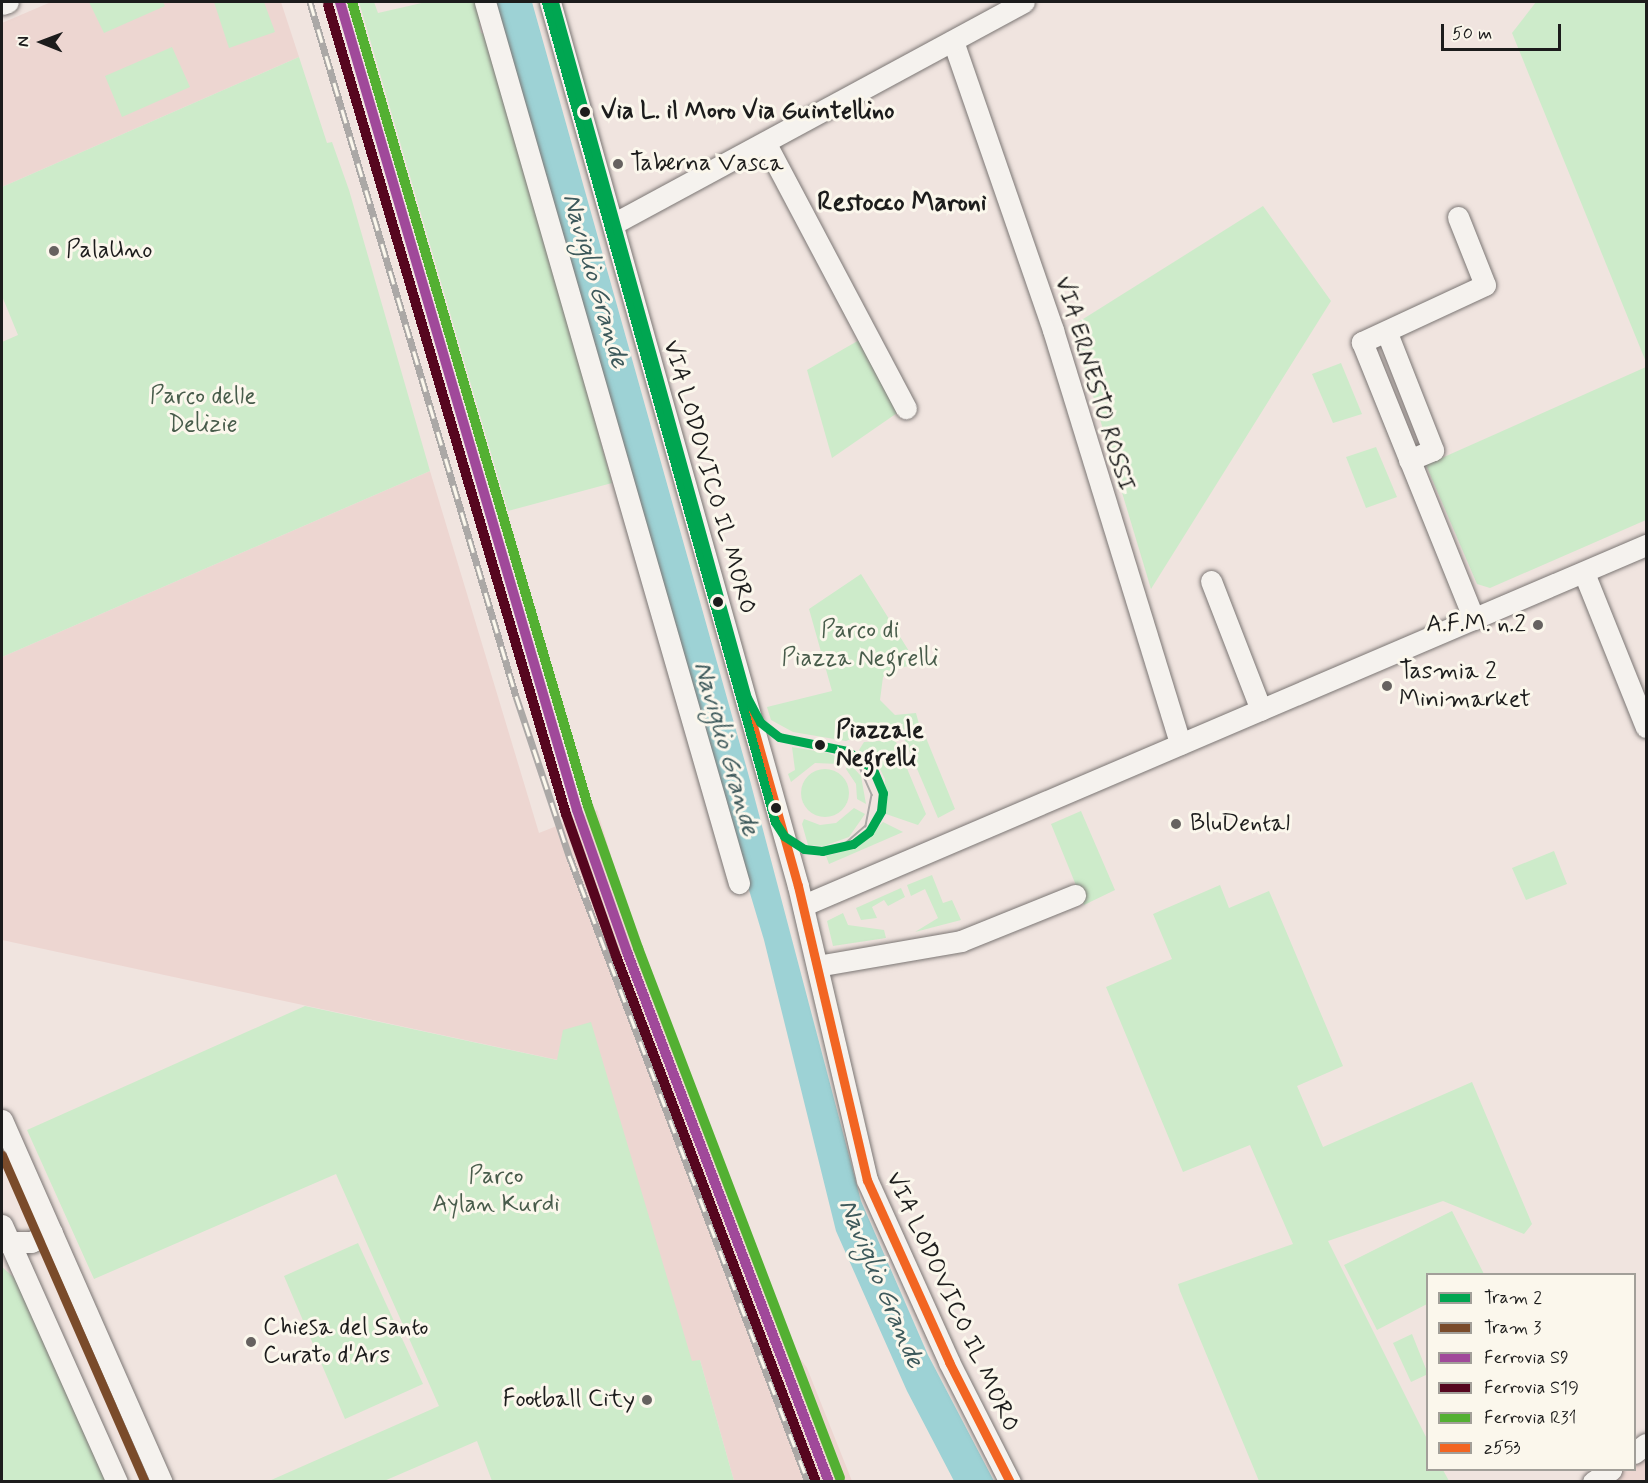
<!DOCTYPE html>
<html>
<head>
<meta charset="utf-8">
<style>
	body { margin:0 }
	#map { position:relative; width:1648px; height:1483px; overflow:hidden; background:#f0e4df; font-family:Mynerve,sans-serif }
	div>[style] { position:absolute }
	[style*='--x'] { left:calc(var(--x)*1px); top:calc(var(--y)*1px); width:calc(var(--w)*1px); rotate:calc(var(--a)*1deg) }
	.built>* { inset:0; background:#edd6d1 }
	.green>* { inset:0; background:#cdebca }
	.round { border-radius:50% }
	.water>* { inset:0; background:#9dd2d5 }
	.roads { filter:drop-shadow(0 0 2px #7b7674) drop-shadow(0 0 2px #7b7674) }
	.minor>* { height:21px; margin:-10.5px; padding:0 10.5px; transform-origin:10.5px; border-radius:10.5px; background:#f5f2ee }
	.tram>* { height:1.5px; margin:-0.75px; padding:0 0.75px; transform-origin:0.75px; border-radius:0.75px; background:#aba8a6 }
	.rail>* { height:7px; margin-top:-3.5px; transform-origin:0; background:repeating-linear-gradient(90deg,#fbf7ec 0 14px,#aba8a6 0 28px); box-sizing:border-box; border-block:2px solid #aba8a6 }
	.bus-1>* { height:9px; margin:-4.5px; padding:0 4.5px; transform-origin:4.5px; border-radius:4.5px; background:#f26522 }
	.rail-1>* { height:10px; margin:-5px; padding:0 5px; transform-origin:5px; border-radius:5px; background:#a0499a }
	.rail-2>* { height:10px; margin:-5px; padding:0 5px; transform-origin:5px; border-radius:5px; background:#56061f }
	.rail-3>* { height:10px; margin:-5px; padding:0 5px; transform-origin:5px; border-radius:5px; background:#53b032 }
	.tram-1>* { height:9px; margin:-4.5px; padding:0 4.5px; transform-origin:4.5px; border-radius:4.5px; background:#00a651 }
	.tram-2>* { height:9px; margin:-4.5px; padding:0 4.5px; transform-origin:4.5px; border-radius:4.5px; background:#7a4b2a }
	.dots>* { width:16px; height:16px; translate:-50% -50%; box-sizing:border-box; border:3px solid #fbf7ec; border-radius:50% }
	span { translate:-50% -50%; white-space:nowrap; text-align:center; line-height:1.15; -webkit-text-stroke:6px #fbf7ec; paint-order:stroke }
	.stop-label { font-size:24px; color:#1c1c1c; font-weight:700 }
	.left { translate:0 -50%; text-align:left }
	.poi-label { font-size:24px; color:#1c1c1c }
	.right { translate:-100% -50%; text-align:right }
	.street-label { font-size:24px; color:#1c1c1c }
	.park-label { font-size:24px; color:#485c4b }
	.neighbourhood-label { font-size:26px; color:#1c1c1c; font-weight:700 }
	.water-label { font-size:26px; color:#3d595b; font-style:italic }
	.frame { position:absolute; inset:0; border:3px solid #1c1c1c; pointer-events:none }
	.legend { position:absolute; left:1426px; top:1273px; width:210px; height:198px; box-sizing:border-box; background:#fbf7ec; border:2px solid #a29f99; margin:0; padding:8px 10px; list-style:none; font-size:18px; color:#1c1c1c }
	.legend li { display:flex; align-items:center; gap:12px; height:30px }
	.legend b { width:30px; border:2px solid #a29f99 }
	.north { position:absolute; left:12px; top:12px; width:60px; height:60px; -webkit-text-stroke:4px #fbf7ec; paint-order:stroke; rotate:271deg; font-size:16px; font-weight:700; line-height:24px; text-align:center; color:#1c1c1c }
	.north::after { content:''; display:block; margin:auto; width:21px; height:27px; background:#1c1c1c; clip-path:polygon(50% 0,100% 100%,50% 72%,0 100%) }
	.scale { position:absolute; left:1441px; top:24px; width:120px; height:27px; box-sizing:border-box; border:3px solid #1c1c1c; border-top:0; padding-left:8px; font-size:18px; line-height:21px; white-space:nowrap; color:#1c1c1c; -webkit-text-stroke:4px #fbf7ec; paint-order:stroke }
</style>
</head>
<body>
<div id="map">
	<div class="built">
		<div style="clip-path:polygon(51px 2px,281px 2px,299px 57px,2px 187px,2px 23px)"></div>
		<div style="clip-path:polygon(430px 471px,539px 833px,597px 810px,640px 950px,790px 1344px,807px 1368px,852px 1481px,734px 1481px,700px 1360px,692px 1362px,558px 1060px,2px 940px,2px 657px)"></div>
		<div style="clip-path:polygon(1646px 1452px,1646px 1481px,1605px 1482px,1622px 1470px,1634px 1470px,1635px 1460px)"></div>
	</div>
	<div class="green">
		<div style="clip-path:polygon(89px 2px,163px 2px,165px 6px,104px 33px)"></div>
		<div style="clip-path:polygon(214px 2px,264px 2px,275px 32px,229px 48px)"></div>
		<div style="clip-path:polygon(359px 2px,374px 2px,378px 13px,426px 2px,479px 2px,485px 18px,479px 23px,481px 33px,489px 35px,612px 483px,508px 511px)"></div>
		<div style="clip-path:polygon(1536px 2px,1646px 2px,1646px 362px,1512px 33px)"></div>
		<div style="clip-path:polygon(172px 47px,190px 87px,122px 117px,105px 76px)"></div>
		<div style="clip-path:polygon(299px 57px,327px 143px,332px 142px,349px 190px,430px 471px,2px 657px,2px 342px,18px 335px,2px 296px,2px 187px)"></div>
		<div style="clip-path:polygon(1263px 206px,1331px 301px,1151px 589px,1072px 326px)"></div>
		<div style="clip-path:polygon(861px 339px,900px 411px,832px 458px,807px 370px)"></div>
		<div style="clip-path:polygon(1341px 363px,1362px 414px,1333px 423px,1312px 374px)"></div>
		<div style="clip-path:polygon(1646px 367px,1646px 520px,1490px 588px,1477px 584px,1426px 465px)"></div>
		<div style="clip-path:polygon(1376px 447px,1397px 497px,1366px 508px,1346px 457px)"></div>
		<div style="clip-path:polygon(861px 574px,917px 664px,891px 670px,883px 677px,880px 700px,895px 715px,916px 713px,919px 724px,885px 737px,860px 735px,846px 741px,793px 732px,771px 720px,767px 707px,832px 691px,809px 609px)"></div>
		<div style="clip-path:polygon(922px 728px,955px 809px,938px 818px,903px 736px)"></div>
		<div style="clip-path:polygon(892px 740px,896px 742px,926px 814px,918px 825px,886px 814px,885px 779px,878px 765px,859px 750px,864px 742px)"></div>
		<div style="clip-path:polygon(792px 747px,828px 753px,842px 759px,839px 764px,815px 763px,791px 782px,788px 774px,795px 770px)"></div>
		<div style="clip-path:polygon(849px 763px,861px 776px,866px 804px,857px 799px,856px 784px,846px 769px)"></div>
		<div class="round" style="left:801px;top:769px;width:48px;height:48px"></div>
		<div style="clip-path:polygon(854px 808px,865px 814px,849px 837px,824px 846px,808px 845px,802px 824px,804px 819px,820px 825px,836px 823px)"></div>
		<div style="clip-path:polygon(1081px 811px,1115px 890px,1084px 905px,1051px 824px)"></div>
		<div style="clip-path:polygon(883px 822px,903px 832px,829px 864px,826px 856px,856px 848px)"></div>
		<div style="clip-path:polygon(1554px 851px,1567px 884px,1526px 900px,1512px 868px)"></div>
		<div style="clip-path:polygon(932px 875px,943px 903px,952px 900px,961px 920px,915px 932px,938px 918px,925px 889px,911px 896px,907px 885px)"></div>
		<div style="clip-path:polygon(1220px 885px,1229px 908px,1269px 891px,1343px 1066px,1297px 1086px,1323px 1147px,1472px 1082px,1532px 1224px,1524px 1234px,1443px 1201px,1328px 1241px,1427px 1439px,1428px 1470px,1443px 1470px,1449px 1481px,1259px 1481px,1180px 1291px,1178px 1284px,1293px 1244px,1250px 1145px,1183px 1172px,1106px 987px,1172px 959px,1153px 914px)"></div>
		<div style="clip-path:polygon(901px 888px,905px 897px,888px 906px,884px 900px,872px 907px,877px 918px,861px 920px,856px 908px)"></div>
		<div style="clip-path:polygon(843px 913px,848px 925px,884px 930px,886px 938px,833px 946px,827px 921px)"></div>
		<div style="clip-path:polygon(305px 1006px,557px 1060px,563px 1030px,591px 1022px,692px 1361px,700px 1360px,734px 1481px,492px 1481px,477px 1441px,384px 1481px,269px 1481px,439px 1406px,336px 1174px,94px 1279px,27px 1130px)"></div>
		<div style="clip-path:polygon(1452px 1211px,1484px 1274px,1428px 1274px,1427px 1304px,1377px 1330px,1344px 1265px)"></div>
		<div style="clip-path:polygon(358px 1243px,423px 1384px,345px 1419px,284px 1276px)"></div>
		<div style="clip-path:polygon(2px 1267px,18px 1281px,106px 1481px,2px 1481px)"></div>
		<div style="clip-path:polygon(1412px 1334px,1428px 1374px,1411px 1382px,1393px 1343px)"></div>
	</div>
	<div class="water">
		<div style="clip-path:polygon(494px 2px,532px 2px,748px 773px,861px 1201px,928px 1355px,994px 1481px,954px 1481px,907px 1391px,836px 1231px,764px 940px,662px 599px)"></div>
	</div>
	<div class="roads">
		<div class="minor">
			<div style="--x:485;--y:2;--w:917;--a:73.92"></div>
			<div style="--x:550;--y:2;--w:918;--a:74.33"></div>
			<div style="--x:798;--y:886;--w:302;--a:76.8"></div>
			<div style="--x:867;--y:1180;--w:200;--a:65.7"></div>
			<div style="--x:949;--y:1362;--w:135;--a:63.1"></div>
			<div style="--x:2;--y:4;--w:6;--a:-18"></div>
			<div style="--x:953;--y:41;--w:306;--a:70.9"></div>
			<div style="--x:1053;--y:330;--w:433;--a:72.9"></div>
			<div style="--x:766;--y:144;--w:299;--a:62.1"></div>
			<div style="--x:1458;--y:217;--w:73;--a:68.3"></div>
			<div style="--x:1485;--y:285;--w:136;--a:155.1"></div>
			<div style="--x:1362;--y:342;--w:299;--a:68"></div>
			<div style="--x:613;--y:224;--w:467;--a:-28.4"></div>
			<div style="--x:1387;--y:333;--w:126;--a:68.5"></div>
			<div style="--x:1433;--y:450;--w:26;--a:157"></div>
			<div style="--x:1584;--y:573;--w:166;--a:68.1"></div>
			<div style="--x:1211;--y:581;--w:138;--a:68.8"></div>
			<div style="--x:804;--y:905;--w:916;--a:-23.15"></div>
			<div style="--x:817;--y:966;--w:146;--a:-9.8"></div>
			<div style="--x:961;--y:941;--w:123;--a:-22"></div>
			<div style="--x:2;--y:1120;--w:396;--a:66.2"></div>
			<div style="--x:2;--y:1225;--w:282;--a:65.9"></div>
			<div style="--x:2;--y:1242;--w:29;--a:0"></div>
			<div style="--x:31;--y:1242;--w:23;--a:-25"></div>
			<div style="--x:1634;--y:1453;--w:15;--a:-37"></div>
			<div style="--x:1593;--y:1482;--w:22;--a:-34"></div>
		</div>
	</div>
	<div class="tram">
		<div style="--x:835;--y:749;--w:27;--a:31"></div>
		<div style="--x:858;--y:763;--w:35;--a:66"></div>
		<div style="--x:872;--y:795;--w:32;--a:101"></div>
		<div style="--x:866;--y:826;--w:33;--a:139"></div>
	</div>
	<div class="rail">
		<div style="--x:310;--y:2;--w:724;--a:73.47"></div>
		<div style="--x:516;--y:696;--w:171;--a:71.6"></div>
		<div style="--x:570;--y:858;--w:668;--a:69.12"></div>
	</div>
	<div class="bus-1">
		<div style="--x:550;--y:2;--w:918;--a:74.33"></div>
		<div style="--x:798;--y:886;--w:302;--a:76.8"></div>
		<div style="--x:867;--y:1180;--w:200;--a:65.7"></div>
		<div style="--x:949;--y:1362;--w:135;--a:63.1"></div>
	</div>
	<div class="rail-1">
		<div style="--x:340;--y:2;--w:842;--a:73.65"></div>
		<div style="--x:577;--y:810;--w:151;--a:70.6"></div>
		<div style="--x:627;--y:952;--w:567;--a:69.14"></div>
	</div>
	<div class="rail-2">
		<div style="--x:328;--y:5;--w:843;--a:73.61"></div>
		<div style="--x:566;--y:814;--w:151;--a:70.6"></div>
		<div style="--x:616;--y:956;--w:563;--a:69.18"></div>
	</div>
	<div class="rail-3">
		<div style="--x:352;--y:2;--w:838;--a:73.64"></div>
		<div style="--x:588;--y:806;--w:151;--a:70.6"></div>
		<div style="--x:638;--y:948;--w:567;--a:69.14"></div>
	</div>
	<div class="tram-1">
		<div style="--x:546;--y:2;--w:851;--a:74.4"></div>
		<div style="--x:775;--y:822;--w:17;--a:57"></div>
		<div style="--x:784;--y:836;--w:24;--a:33"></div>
		<div style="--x:804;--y:849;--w:18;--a:6"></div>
		<div style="--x:822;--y:851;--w:32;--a:-13"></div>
		<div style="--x:853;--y:844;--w:20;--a:-37"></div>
		<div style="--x:869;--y:832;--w:24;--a:-60"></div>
		<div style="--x:881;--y:811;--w:18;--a:-84"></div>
		<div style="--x:883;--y:793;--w:26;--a:-113"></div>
		<div style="--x:873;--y:769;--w:32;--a:-145"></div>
		<div style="--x:847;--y:751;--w:69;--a:-168.4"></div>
		<div style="--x:779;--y:737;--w:24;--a:-142"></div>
		<div style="--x:760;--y:722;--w:27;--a:-118"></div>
		<div style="--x:747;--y:698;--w:722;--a:-105.5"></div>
	</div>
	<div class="tram-2">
		<div style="--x:2;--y:1155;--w:357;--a:66.4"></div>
	</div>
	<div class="dots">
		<div style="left:585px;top:112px;background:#1c1c1c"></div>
		<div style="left:618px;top:164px;background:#666260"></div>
		<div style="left:54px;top:251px;background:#666260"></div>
		<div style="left:718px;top:602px;background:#1c1c1c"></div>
		<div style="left:1538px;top:625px;background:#666260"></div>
		<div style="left:1387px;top:686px;background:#666260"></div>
		<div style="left:820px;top:745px;background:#1c1c1c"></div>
		<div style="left:776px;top:808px;background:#1c1c1c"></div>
		<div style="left:1176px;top:824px;background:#666260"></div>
		<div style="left:251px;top:1342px;background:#666260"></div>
		<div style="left:647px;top:1400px;background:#666260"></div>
	</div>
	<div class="stop-label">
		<span class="left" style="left:601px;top:112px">Via L. il Moro Via Guintellino</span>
		<span class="left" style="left:836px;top:745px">Piazzale<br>Negrelli</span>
	</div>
	<div class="poi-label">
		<span class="left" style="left:630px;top:164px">Taberna Vasca</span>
		<span class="left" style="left:66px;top:251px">PalaUno</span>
		<span class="right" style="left:1526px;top:625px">A.F.M. n.2</span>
		<span class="left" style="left:1399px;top:686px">Tasmia 2<br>Minimarket</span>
		<span class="left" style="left:1190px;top:824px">BluDental</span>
		<span class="left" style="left:263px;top:1342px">Chiesa del Santo<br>Curato d'Ars</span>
		<span class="right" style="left:635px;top:1400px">Football City</span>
	</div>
	<div class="street-label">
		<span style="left:1094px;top:384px;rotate:73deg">VIA ERNESTO ROSSI</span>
		<span style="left:709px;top:477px;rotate:74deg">VIA LODOVICO IL MORO</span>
		<span style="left:952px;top:1302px;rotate:65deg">VIA LODOVICO IL MORO</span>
	</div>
	<div class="park-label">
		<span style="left:203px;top:411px">Parco delle<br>Delizie</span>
		<span style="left:860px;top:645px">Parco di<br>Piazza Negrelli</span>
		<span style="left:496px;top:1191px">Parco<br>Aylan Kurdi</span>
	</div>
	<div class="neighbourhood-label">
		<span style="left:902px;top:204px">Restocco Maroni</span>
	</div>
	<div class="water-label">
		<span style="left:594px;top:281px;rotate:74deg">Naviglio Grande</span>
		<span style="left:725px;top:749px;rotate:74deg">Naviglio Grande</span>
		<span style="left:880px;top:1284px;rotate:67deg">Naviglio Grande</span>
	</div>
	<div class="frame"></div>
	<ul class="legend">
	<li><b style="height:8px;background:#00a651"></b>Tram 2</li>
	<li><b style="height:8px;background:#7a4b2a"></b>Tram 3</li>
	<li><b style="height:8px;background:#a0499a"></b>Ferrovia S9</li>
	<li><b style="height:8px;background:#56061f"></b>Ferrovia S19</li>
	<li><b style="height:8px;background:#53b032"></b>Ferrovia R31</li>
	<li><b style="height:8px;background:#f26522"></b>z553</li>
	</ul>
	<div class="north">N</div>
	<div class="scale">50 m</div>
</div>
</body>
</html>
